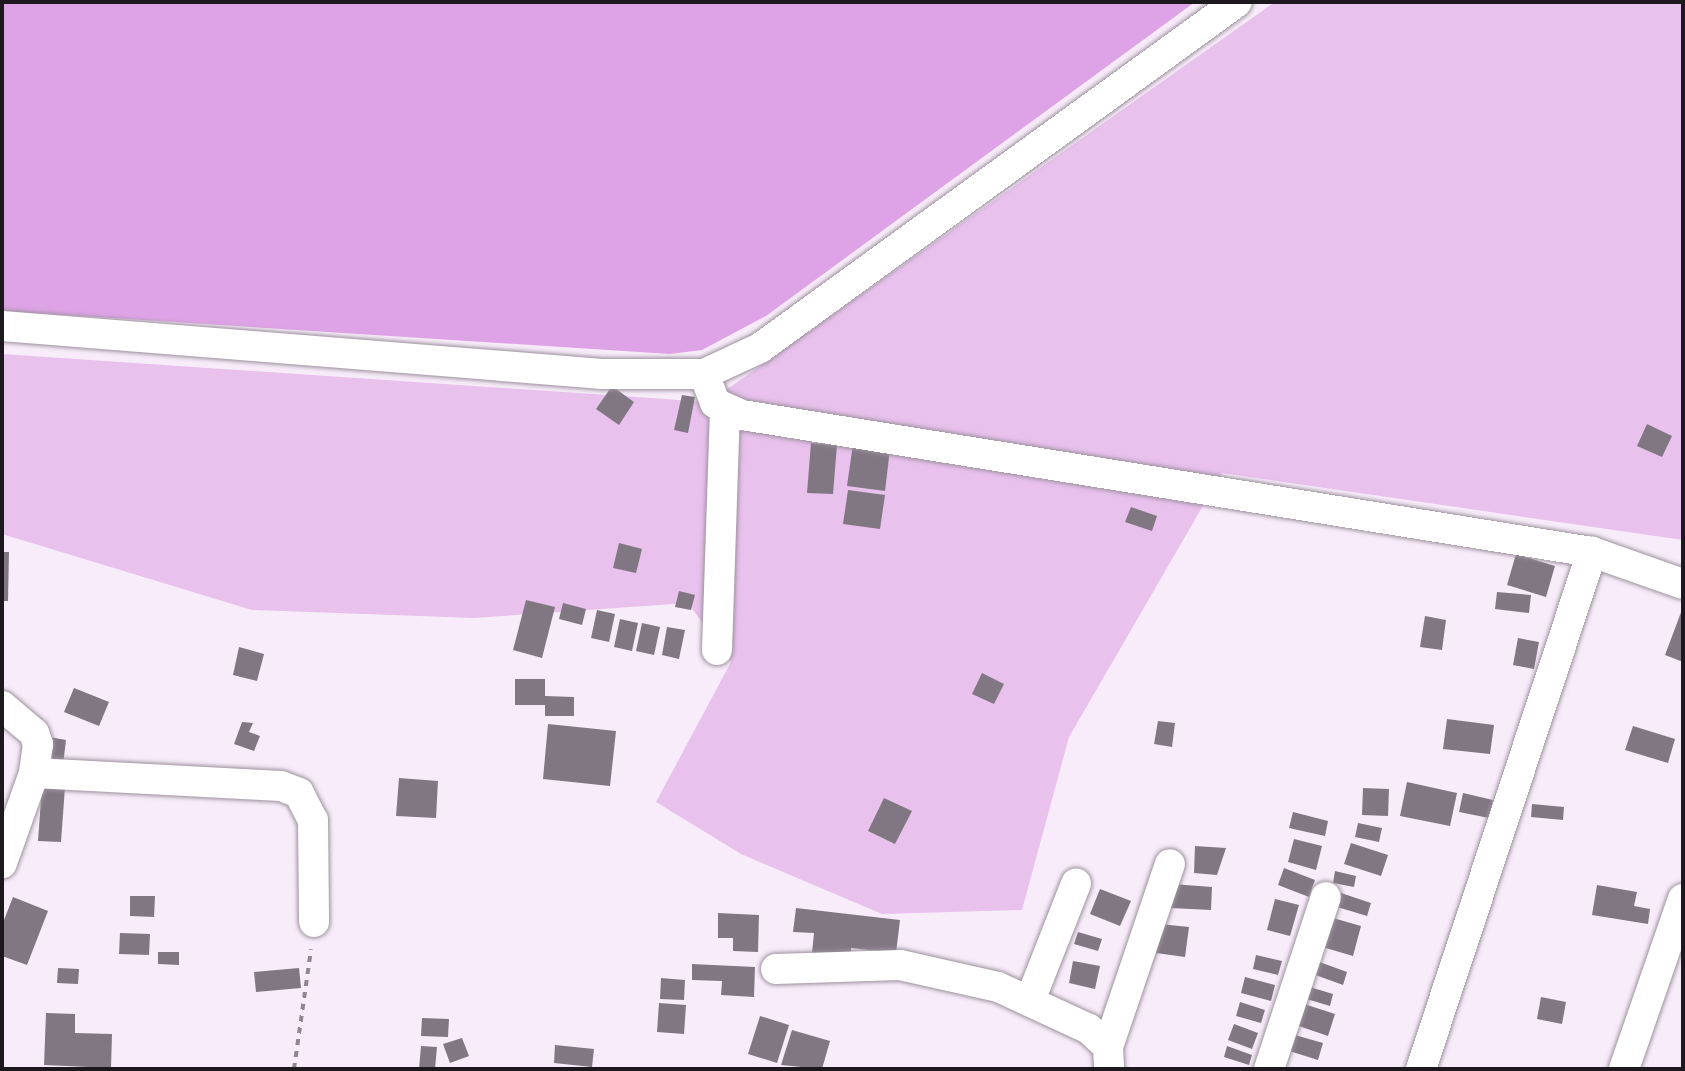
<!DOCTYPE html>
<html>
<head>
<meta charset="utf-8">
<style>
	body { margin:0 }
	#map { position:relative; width:1685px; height:1071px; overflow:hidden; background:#f8ecfa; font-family:"Times New Roman",serif }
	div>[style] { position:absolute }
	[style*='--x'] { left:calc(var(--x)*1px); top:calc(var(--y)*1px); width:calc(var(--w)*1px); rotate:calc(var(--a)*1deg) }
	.green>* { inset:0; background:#e8c1ed }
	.forest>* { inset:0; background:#dea3e6 }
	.building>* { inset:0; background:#817783 }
	.path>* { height:4px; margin-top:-2px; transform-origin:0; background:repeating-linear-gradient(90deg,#8f8690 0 6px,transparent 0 12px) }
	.roads { filter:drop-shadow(0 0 2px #9c919d) drop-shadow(0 0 2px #9c919d) }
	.minor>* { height:30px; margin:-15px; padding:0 15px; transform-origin:15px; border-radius:15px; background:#fff }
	span { translate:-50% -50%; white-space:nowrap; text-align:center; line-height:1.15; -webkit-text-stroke:6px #f8ecfa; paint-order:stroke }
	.frame { position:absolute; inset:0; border:4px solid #1c181d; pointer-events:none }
</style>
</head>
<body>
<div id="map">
	<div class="green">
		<div style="clip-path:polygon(1275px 2px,1683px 2px,1683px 540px,1222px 473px,1069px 737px,1022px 910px,882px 914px,741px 854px,656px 802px,731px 662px,688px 603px,474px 618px,252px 610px,2px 534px,2px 354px,709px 402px)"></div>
	</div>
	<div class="forest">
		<div style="clip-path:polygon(2px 2px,1195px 2px,766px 316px,702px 350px,670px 354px,2px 311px)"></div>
	</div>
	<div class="building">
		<div style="clip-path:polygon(612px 386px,634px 402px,619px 425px,596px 409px)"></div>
		<div style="clip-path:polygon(682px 395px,695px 397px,688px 433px,674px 430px)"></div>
		<div style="clip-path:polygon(1647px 424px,1672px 436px,1662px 457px,1637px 446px)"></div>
		<div style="clip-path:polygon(811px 443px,837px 445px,833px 494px,807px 493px)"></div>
		<div style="clip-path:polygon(853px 444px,890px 449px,885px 491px,847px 486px)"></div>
		<div style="clip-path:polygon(848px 490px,885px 495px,880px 529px,843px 524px)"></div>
		<div style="clip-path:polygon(1131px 507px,1157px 516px,1152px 531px,1125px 522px)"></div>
		<div style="clip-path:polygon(619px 543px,642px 549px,636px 573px,613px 568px)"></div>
		<div style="clip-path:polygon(2px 552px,9px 552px,8px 601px,2px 601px)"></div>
		<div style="clip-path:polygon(1516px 554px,1555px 566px,1546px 597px,1507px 585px)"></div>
		<div style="clip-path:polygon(679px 591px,695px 595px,691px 610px,675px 607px)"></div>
		<div style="clip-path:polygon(1497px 592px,1531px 595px,1529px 613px,1495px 609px)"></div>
		<div style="clip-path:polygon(526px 600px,555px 607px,542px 658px,513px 650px)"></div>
		<div style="clip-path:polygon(563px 603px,586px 609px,582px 625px,559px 619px)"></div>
		<div style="clip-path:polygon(1683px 607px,1683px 662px,1665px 655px)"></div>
		<div style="clip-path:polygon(597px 610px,615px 614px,609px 642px,591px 638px)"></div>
		<div style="clip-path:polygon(1425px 616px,1446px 620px,1442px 650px,1420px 647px)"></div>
		<div style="clip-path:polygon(620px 619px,638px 623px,632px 651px,614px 647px)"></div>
		<div style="clip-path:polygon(642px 623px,660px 627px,654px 655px,636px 651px)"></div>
		<div style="clip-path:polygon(667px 627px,685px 630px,679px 659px,662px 655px)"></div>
		<div style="clip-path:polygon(1518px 638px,1539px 642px,1534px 669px,1513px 665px)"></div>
		<div style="clip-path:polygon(239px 647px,264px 654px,257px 681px,233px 675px)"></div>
		<div style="clip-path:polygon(982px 673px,1004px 684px,994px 704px,972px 694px)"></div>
		<div style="clip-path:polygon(515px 679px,545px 679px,545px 696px,574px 697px,574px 716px,545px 716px,545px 705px,515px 705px)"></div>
		<div style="clip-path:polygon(74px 688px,109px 702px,99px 726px,64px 712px)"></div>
		<div style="clip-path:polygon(1447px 719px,1494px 725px,1490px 754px,1443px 749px)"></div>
		<div style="clip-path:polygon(1158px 721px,1175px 723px,1172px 747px,1154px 744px)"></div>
		<div style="clip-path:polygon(242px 722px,253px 723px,249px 732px,260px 736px,254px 751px,234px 744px)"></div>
		<div style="clip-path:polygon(548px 724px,616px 731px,610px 786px,543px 779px)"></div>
		<div style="clip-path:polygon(1633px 726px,1675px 739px,1668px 763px,1625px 750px)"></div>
		<div style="clip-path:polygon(49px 737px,66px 740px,63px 765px,46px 763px)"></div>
		<div style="clip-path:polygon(399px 778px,438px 781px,436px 818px,396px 816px)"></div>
		<div style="clip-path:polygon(1407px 782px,1457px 793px,1450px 826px,1400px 816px)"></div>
		<div style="clip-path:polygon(42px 785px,65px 787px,61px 842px,38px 841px)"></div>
		<div style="clip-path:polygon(1363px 788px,1389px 789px,1388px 816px,1362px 815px)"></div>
		<div style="clip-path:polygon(1463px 793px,1493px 800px,1489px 818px,1459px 812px)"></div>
		<div style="clip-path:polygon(884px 798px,912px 811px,895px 844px,868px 831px)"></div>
		<div style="clip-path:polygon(1532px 804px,1564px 807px,1563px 820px,1531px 817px)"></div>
		<div style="clip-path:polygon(1293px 812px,1328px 821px,1325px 836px,1289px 828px)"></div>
		<div style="clip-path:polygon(1358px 823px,1382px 828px,1379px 842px,1355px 837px)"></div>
		<div style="clip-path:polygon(1294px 839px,1322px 846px,1316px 870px,1288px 862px)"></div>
		<div style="clip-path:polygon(1351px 843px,1388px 855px,1381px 876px,1344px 864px)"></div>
		<div style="clip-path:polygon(1195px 846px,1226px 848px,1217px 875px,1194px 873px)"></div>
		<div style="clip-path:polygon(1284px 868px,1315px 880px,1309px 897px,1278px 885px)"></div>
		<div style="clip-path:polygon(1335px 871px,1356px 876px,1354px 887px,1333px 883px)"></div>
		<div style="clip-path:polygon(1172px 884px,1212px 887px,1211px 910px,1171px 908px)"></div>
		<div style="clip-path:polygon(1597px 885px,1637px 892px,1634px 906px,1650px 909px,1648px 924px,1592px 915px)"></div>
		<div style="clip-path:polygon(1100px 889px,1131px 901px,1120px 926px,1090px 914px)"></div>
		<div style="clip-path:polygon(1338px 892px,1371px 903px,1367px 916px,1334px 906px)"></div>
		<div style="clip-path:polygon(130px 896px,155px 896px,154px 917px,130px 916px)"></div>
		<div style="clip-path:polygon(13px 897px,48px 911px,27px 965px,2px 956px,2px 925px)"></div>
		<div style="clip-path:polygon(1275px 899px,1299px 905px,1290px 936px,1267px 930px)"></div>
		<div style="clip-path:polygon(796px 908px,900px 920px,896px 953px,851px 948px,851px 957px,812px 953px,814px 933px,793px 932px)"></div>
		<div style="clip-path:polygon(718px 913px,759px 915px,758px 952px,733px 951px,733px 938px,718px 938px)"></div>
		<div style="clip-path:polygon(1326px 916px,1361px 926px,1353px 956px,1319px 946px)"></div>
		<div style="clip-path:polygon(1160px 924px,1189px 927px,1185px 957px,1156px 953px)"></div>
		<div style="clip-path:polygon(1078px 932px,1102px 939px,1098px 951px,1074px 944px)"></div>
		<div style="clip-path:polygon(120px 933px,150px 934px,149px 955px,119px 954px)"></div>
		<div style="clip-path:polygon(158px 952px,179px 952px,179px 965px,158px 964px)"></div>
		<div style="clip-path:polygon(1256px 955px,1282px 961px,1278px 975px,1253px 969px)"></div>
		<div style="clip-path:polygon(1314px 960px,1347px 972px,1343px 985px,1310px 973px)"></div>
		<div style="clip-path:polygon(1073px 961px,1100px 966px,1095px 989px,1069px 983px)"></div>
		<div style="clip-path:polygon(692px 964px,755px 967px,754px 997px,721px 995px,722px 981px,692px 980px)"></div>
		<div style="clip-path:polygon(58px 968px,79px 969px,78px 984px,57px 983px)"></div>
		<div style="clip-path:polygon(299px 968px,301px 988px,256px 992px,254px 972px)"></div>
		<div style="clip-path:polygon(1245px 977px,1275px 985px,1271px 1001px,1241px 993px)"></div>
		<div style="clip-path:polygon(661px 978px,685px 980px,684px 1000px,660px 999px)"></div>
		<div style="clip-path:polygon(1303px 985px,1333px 994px,1330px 1006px,1300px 997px)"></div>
		<div style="clip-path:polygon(1541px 997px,1566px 1002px,1562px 1024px,1537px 1019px)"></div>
		<div style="clip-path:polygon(1240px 1002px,1265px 1010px,1261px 1023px,1236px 1016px)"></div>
		<div style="clip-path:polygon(659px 1003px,686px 1005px,684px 1034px,657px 1032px)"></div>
		<div style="clip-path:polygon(1301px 1003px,1335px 1014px,1328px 1036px,1293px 1024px)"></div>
		<div style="clip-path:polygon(46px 1013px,75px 1014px,75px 1033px,112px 1034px,111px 1068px,44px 1065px)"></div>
		<div style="clip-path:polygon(760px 1016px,789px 1025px,777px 1063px,748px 1054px)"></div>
		<div style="clip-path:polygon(422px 1018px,449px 1019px,448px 1037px,421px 1036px)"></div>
		<div style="clip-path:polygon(1234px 1024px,1258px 1033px,1252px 1049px,1228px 1040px)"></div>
		<div style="clip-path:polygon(792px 1030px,830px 1041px,822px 1069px,781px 1065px)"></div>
		<div style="clip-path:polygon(1288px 1033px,1323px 1043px,1318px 1060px,1283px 1049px)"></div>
		<div style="clip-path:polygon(462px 1038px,469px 1056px,450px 1063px,443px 1044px)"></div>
		<div style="clip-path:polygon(555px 1045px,594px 1049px,592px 1067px,554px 1063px)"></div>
		<div style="clip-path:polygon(421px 1046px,437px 1047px,435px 1069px,419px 1069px)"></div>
		<div style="clip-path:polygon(1227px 1046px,1252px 1055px,1249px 1065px,1224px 1057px)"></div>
	</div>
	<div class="path">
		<div style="--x:294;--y:1069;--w:121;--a:-81.9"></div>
	</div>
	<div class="roads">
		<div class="minor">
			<div style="--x:2;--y:326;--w:602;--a:4.57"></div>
			<div style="--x:602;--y:374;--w:102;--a:0"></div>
			<div style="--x:704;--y:374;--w:62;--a:-24.9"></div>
			<div style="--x:760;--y:348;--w:589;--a:-35.96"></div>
			<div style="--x:704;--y:374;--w:31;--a:69"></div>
			<div style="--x:715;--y:403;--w:30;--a:24"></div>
			<div style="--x:742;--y:415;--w:861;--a:9.16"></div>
			<div style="--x:1592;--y:552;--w:96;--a:19.4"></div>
			<div style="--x:717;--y:650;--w:240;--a:-88.1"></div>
			<div style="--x:2;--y:706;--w:42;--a:40.2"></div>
			<div style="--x:34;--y:733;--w:12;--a:70"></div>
			<div style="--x:38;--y:744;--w:29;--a:98"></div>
			<div style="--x:34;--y:773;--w:96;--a:109.6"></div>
			<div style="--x:34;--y:773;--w:247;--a:3"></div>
			<div style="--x:281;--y:786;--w:19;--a:21"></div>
			<div style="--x:299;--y:793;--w:30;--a:63"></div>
			<div style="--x:313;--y:820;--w:102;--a:89.4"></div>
			<div style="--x:776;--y:969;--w:124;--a:-1.8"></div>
			<div style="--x:900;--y:965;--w:100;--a:12.7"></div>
			<div style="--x:998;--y:987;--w:100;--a:24.8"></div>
			<div style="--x:1089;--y:1029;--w:26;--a:43"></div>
			<div style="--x:1108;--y:1047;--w:22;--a:87"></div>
			<div style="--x:1031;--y:998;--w:123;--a:-68.5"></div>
			<div style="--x:1108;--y:1047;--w:193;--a:-71.3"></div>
			<div style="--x:1269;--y:1069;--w:181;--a:-71.7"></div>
			<div style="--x:1421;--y:1069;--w:545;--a:-71.7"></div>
			<div style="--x:1624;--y:1069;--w:180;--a:-70.9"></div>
		</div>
	</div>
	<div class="frame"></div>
</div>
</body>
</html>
